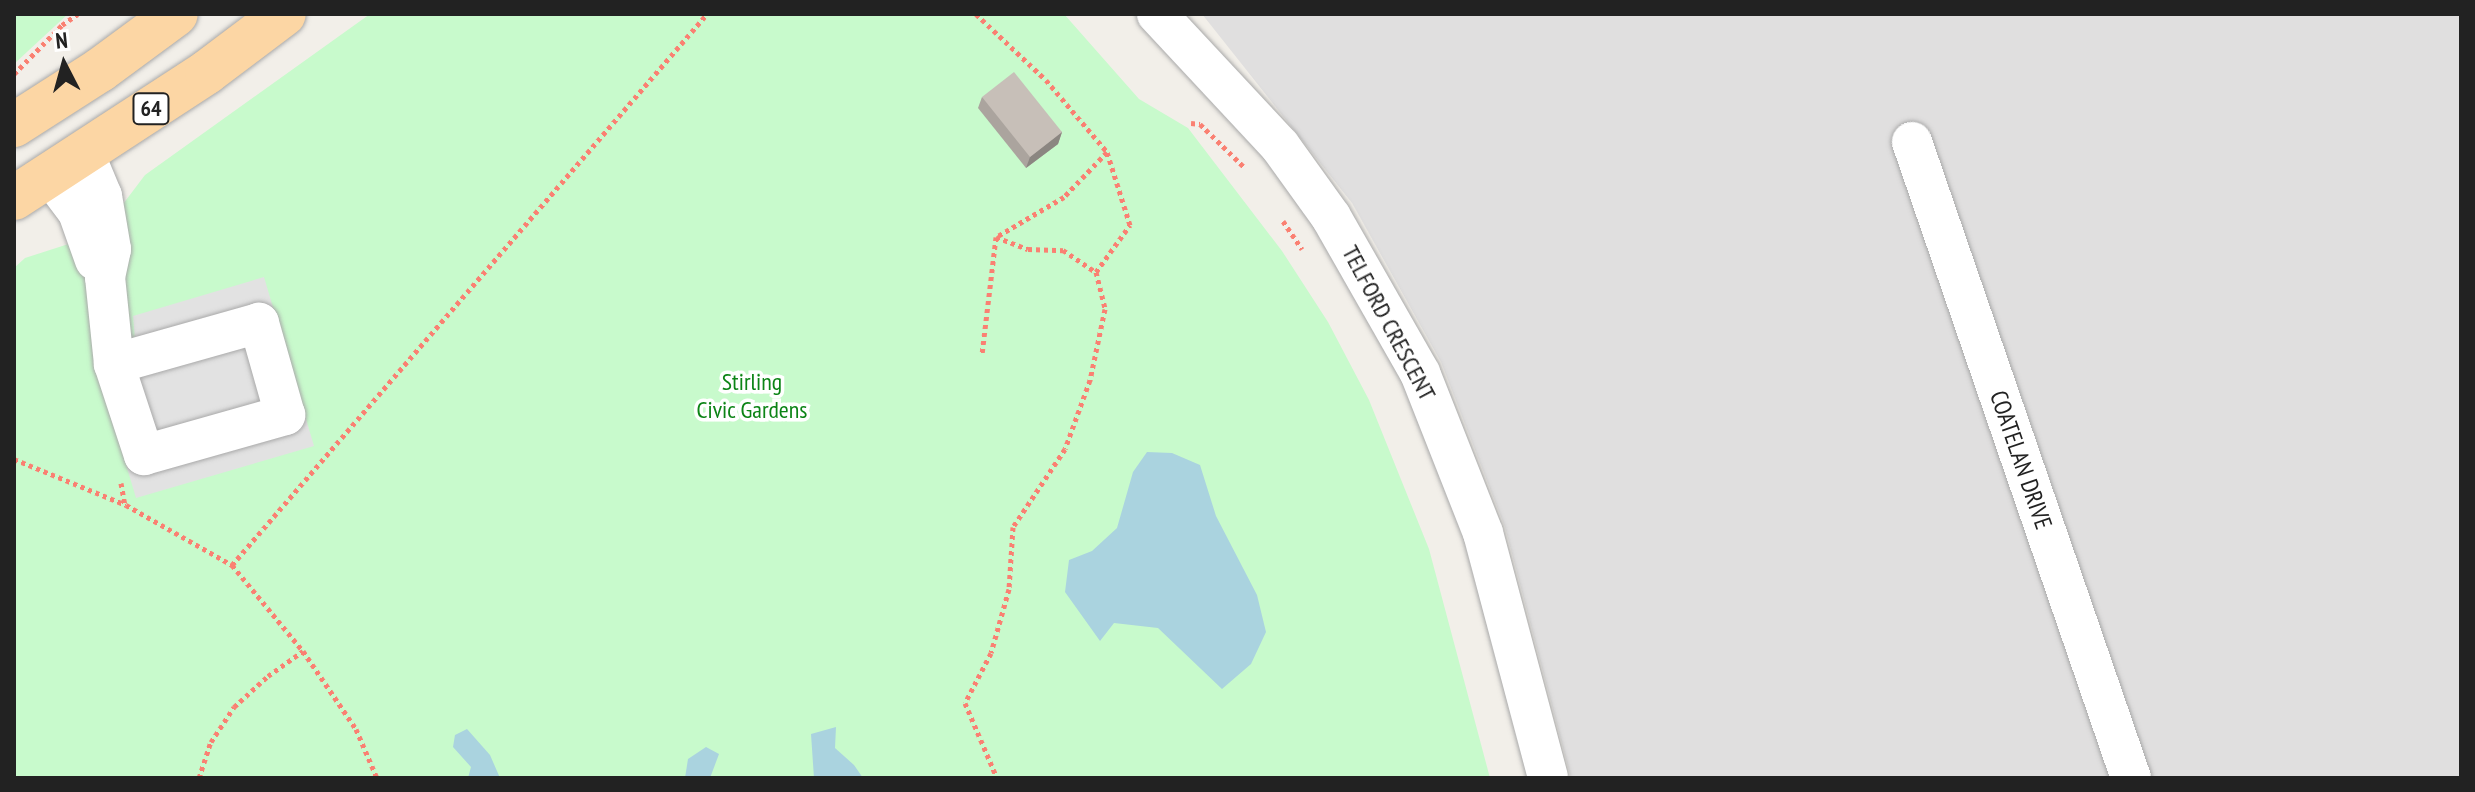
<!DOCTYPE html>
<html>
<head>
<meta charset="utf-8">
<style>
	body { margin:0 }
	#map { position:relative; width:2475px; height:792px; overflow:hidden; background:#f2efe9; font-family:"PT Sans Narrow",sans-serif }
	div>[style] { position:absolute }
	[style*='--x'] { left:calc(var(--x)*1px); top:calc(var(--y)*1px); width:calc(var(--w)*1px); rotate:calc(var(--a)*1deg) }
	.residential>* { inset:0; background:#e0dfdf }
	.park>* { inset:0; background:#c8facc }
	.parking>* { inset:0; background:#e2e2e2 }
	.water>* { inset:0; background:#aad3df }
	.path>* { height:5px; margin-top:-2.5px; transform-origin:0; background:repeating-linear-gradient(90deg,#fa8072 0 4px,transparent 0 8px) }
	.roads { filter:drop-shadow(0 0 2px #a9a9a9) drop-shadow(0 0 2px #a9a9a9) }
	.minor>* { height:40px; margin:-20px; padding:0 20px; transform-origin:20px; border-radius:20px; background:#fff }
	.major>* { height:44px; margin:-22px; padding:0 22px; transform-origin:22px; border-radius:22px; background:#fcd6a4 }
	.wall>* { inset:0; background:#aba49e }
	.shaded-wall>* { inset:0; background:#8b8681 }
	.building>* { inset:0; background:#c7bfb8 }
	span { translate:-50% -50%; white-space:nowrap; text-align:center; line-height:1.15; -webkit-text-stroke:7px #fff; paint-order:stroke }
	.shield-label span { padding:2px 6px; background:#fff; border:2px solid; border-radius:6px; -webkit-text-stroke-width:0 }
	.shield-label { font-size:22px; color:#222; font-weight:700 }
	.street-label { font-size:24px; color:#222 }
	.park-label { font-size:24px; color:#0c8416 }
	.frame { position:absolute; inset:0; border:16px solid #222; pointer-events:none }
	.north { position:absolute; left:24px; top:24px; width:80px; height:80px; -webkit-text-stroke:6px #fff; paint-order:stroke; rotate:354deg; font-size:22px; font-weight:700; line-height:32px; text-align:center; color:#222 }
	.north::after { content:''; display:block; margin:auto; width:28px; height:36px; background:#222; clip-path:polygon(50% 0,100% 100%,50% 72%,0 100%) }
</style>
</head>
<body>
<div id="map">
	<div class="residential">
		<div style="clip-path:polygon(1202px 14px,2461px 14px,2461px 778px,1571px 778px,1505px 527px,1441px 362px,1352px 203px)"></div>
	</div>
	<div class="park">
		<div style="clip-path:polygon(14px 14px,68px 14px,14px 64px)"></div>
		<div style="clip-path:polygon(370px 14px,1064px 14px,1139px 99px,1188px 128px,1282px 251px,1328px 322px,1369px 400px,1429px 549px,1490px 778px,14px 778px,14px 268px,25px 258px,81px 240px,117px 212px,145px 175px)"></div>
	</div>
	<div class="parking">
		<div style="clip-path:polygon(264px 277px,314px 446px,136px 498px,119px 441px,138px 375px,133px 316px)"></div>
	</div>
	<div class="water">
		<div style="clip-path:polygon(1147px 452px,1172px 453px,1200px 465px,1216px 516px,1257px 595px,1266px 632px,1251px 664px,1222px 689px,1158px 628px,1114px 623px,1100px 641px,1065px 592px,1069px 560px,1092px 551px,1117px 528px,1133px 472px)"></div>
		<div style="clip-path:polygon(836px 727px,835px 748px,854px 765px,863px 778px,814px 778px,811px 734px)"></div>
		<div style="clip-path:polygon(467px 729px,490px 755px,500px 778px,468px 778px,471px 767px,453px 747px,455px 735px)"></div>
		<div style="clip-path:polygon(706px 747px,719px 754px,710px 778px,685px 778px,688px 759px)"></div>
	</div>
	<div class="path">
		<div style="--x:976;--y:14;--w:96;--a:43.3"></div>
		<div style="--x:1046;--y:80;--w:94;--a:49.7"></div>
		<div style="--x:1107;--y:152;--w:62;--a:133.7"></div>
		<div style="--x:1064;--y:197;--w:79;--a:149.5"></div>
		<div style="--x:996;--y:237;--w:118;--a:96.8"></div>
		<div style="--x:14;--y:74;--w:69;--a:-45.6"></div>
		<div style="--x:62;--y:25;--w:19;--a:-35"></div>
		<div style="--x:1191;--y:123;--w:9;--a:6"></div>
		<div style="--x:1200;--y:124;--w:62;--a:44.3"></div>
		<div style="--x:1283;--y:221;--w:34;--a:56"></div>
		<div style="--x:996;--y:237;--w:34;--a:21"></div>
		<div style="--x:1028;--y:249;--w:35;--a:2"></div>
		<div style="--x:1063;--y:250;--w:40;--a:34"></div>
		<div style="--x:1096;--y:272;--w:38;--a:76"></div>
		<div style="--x:1105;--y:309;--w:73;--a:101.9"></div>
		<div style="--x:1090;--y:380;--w:73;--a:109.9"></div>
		<div style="--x:1065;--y:449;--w:94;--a:123.7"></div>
		<div style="--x:1013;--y:527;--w:62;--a:93.7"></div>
		<div style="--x:1009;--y:589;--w:66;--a:105.7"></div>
		<div style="--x:991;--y:653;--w:56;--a:117.5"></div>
		<div style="--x:965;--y:703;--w:82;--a:66.9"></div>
		<div style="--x:1096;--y:272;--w:58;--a:-54.1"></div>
		<div style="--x:1130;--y:225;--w:77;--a:-107.5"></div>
		<div style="--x:14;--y:459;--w:121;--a:22.3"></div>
		<div style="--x:126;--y:505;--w:122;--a:29.5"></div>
		<div style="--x:232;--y:565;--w:112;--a:50.5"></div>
		<div style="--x:303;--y:651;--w:94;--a:55.8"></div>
		<div style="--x:356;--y:729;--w:53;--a:66.8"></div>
		<div style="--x:121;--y:483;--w:22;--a:80"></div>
		<div style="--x:232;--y:565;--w:727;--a:-49.24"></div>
		<div style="--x:199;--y:778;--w:38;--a:-72"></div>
		<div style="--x:211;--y:742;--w:42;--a:-56.7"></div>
		<div style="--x:234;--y:707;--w:46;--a:-42.4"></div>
		<div style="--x:268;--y:676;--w:43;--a:-35.5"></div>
	</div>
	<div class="roads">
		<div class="minor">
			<div style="--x:1157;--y:14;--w:180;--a:47"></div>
			<div style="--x:1280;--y:146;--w:87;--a:54.3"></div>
			<div style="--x:1331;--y:217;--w:180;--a:60.3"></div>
			<div style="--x:1420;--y:373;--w:172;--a:68.5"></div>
			<div style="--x:1483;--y:533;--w:253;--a:75.1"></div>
			<div style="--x:1912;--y:142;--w:673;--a:71"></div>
			<div style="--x:84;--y:153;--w:47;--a:67.3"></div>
			<div style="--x:102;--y:196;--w:54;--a:80.4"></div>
			<div style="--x:111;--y:249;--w:29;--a:102"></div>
			<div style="--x:105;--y:277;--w:87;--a:84.1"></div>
			<div style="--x:114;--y:364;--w:96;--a:71.8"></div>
			<div style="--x:144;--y:455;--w:147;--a:-15.8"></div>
			<div style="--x:285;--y:415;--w:96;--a:-105.8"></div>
			<div style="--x:259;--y:323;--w:151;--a:164.2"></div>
			<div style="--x:50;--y:175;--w:46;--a:52.9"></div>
			<div style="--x:78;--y:212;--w:51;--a:70.5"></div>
		</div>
		<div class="major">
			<div style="--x:14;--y:125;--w:102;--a:-32.6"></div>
			<div style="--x:100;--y:70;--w:94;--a:-36.4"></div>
			<div style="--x:14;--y:198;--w:230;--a:-33.1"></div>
			<div style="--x:207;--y:72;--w:96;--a:-37"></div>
		</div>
	</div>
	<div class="wall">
		<div style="clip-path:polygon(982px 97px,1062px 132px,1058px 144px,1026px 168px,978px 108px)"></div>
	</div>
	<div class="shaded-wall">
		<div style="clip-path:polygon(1062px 132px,1058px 144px,1026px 168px,1030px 157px)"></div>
	</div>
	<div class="building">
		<div style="clip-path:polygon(1014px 72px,1062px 132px,1030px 157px,982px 97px)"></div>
	</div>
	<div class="shield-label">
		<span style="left:151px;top:109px">64</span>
	</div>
	<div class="street-label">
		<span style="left:1389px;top:323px;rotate:62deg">TELFORD CRESCENT</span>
		<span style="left:2021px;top:460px;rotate:71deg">COATELAN DRIVE</span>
	</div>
	<div class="park-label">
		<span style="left:752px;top:396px">Stirling<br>Civic Gardens</span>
	</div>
	<div class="frame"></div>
	<div class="north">N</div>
</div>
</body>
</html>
